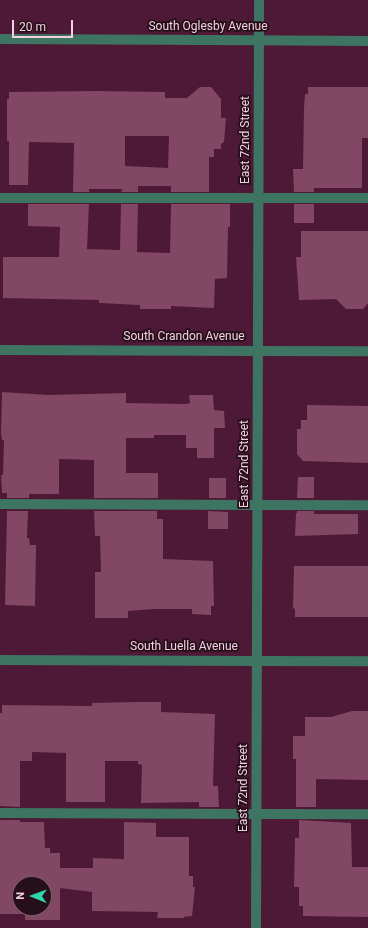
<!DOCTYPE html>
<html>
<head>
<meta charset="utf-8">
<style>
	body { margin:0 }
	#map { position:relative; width:368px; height:928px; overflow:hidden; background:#4e1936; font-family:Roboto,sans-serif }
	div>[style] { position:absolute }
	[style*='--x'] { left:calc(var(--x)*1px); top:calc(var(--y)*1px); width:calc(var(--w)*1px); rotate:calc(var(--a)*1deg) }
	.building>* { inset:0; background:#814763 }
	.minor>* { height:10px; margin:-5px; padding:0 5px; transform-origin:5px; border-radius:5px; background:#3e7462 }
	span { translate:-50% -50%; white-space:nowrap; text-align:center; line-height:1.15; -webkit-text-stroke:3.5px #260f1a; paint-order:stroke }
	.street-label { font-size:12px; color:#f3d0df }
	.north { position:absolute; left:12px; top:876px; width:40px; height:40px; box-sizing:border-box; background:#260f1a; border:1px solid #785c69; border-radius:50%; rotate:271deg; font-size:11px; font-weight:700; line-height:16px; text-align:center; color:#f3d0df }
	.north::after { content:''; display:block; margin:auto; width:14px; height:18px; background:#30d4aa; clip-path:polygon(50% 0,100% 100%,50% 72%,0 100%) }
	.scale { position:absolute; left:12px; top:20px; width:61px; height:18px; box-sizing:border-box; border:2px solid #f3d0df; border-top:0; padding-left:5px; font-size:12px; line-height:14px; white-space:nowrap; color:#f3d0df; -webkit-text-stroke:3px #260f1a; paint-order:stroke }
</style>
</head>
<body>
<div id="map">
	<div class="building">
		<div style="clip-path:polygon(evenodd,200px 87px,211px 87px,221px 99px,221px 118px,226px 118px,224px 142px,221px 144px,221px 149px,214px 149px,214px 157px,209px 157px,209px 192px,171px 192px,171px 186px,138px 186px,138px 192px,121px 192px,122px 189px,89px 189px,89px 192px,73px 192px,74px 143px,29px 142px,28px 185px,9px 185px,9px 141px,7px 141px,7px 99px,9px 99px,9px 92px,97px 91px,165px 92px,165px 98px,187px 98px,200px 87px,125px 136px,169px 136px,168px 168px,125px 166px,125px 136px)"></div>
		<div style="clip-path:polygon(308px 87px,368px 87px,368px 138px,362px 138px,362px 188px,314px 188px,314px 192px,294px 192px,293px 169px,303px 169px,304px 108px,305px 94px,308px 94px)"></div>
		<div style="clip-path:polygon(28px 204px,89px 204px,87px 249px,120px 250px,121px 204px,138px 204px,137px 252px,170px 253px,171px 204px,230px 204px,230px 227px,228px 227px,227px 278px,215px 279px,214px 308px,171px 306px,171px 309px,140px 309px,140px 305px,99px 303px,99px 300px,3px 298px,3px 257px,59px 257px,60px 227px,28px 226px)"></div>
		<div style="clip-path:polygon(294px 204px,314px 204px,314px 223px,294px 223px)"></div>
		<div style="clip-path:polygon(301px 231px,368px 231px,368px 303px,363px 309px,346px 309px,336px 299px,299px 300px,296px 257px,301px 257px)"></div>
		<div style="clip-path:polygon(2px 392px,49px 395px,126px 393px,126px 403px,186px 404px,190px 403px,189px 395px,213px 395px,214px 410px,224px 411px,225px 428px,214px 428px,214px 458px,197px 458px,197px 448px,186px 448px,186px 435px,154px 435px,154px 438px,126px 438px,126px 473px,158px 473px,158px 498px,94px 498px,94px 460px,59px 459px,59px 494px,29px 494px,29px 498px,7px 498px,7px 493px,2px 493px,1px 475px,3px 475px,4px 440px,2px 440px,1px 433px)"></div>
		<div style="clip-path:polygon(307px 405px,368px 406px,368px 463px,303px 461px,297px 454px,297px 429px,301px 429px,301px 420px,307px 420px)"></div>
		<div style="clip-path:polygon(298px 477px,314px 477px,314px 498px,297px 498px)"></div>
		<div style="clip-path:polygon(209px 478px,226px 478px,226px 498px,209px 498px)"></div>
		<div style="clip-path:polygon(7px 511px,28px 511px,27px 538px,29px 538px,30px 545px,36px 545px,35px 606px,5px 605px)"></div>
		<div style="clip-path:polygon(94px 511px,157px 511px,157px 519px,163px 519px,163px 559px,213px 561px,214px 606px,211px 606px,211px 615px,192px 614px,192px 609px,154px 609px,128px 611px,128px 618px,95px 618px,95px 572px,101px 572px,100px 536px,95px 536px)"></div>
		<div style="clip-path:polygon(208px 511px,228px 512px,228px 529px,208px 529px)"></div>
		<div style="clip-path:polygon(297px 511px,314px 511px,314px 514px,358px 514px,358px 534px,295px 536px,296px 513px,297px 513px)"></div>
		<div style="clip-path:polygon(294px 566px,368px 566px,368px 617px,295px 617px,295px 609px,293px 608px)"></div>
		<div style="clip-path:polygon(138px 702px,161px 702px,161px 712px,215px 714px,213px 786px,218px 786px,219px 807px,199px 807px,199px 802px,141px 803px,142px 765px,138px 764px,138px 761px,105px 761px,105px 802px,66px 802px,66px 753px,32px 752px,32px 761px,20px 761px,20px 807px,0 806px,0 713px,2px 713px,2px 705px,92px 706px,92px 703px)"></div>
		<div style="clip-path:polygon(352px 711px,368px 711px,368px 780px,316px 779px,316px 807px,296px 807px,296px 759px,293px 759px,293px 736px,305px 736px,305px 717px,331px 717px)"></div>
		<div style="clip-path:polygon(evenodd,0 820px,20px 820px,20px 822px,44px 822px,45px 848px,50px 848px,50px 853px,60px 853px,60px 868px,93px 868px,93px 858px,124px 859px,124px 822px,156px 823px,156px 837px,189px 837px,189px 876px,193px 876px,193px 887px,195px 887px,192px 916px,184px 917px,184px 918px,157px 918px,158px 912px,92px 911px,92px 892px,60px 888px,60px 920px,25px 920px,25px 914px,0 914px,0 820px,20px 884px,44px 884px,44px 908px,20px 908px,20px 884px)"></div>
		<div style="clip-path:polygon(299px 820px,351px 823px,352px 867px,368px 867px,368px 917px,303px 916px,303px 906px,299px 906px,299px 887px,294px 887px,295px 838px,299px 838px)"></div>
	</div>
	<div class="minor">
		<div style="--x:0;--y:39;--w:368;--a:0.3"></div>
		<div style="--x:0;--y:198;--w:368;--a:0"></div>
		<div style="--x:0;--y:350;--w:368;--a:0.2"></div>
		<div style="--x:0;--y:504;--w:368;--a:0.2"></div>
		<div style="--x:0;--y:660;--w:368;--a:0.2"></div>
		<div style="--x:0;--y:813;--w:368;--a:0.2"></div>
		<div style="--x:256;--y:928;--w:928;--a:-89.81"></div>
	</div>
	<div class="street-label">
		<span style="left:208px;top:27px">South Oglesby Avenue</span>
		<span style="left:246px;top:140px;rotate:-90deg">East 72nd Street</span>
		<span style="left:184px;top:337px">South Crandon Avenue</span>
		<span style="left:245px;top:464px;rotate:-90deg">East 72nd Street</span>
		<span style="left:184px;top:647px">South Luella Avenue</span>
		<span style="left:244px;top:788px;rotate:-90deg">East 72nd Street</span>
	</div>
	<div class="north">N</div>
	<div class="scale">20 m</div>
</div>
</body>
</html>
